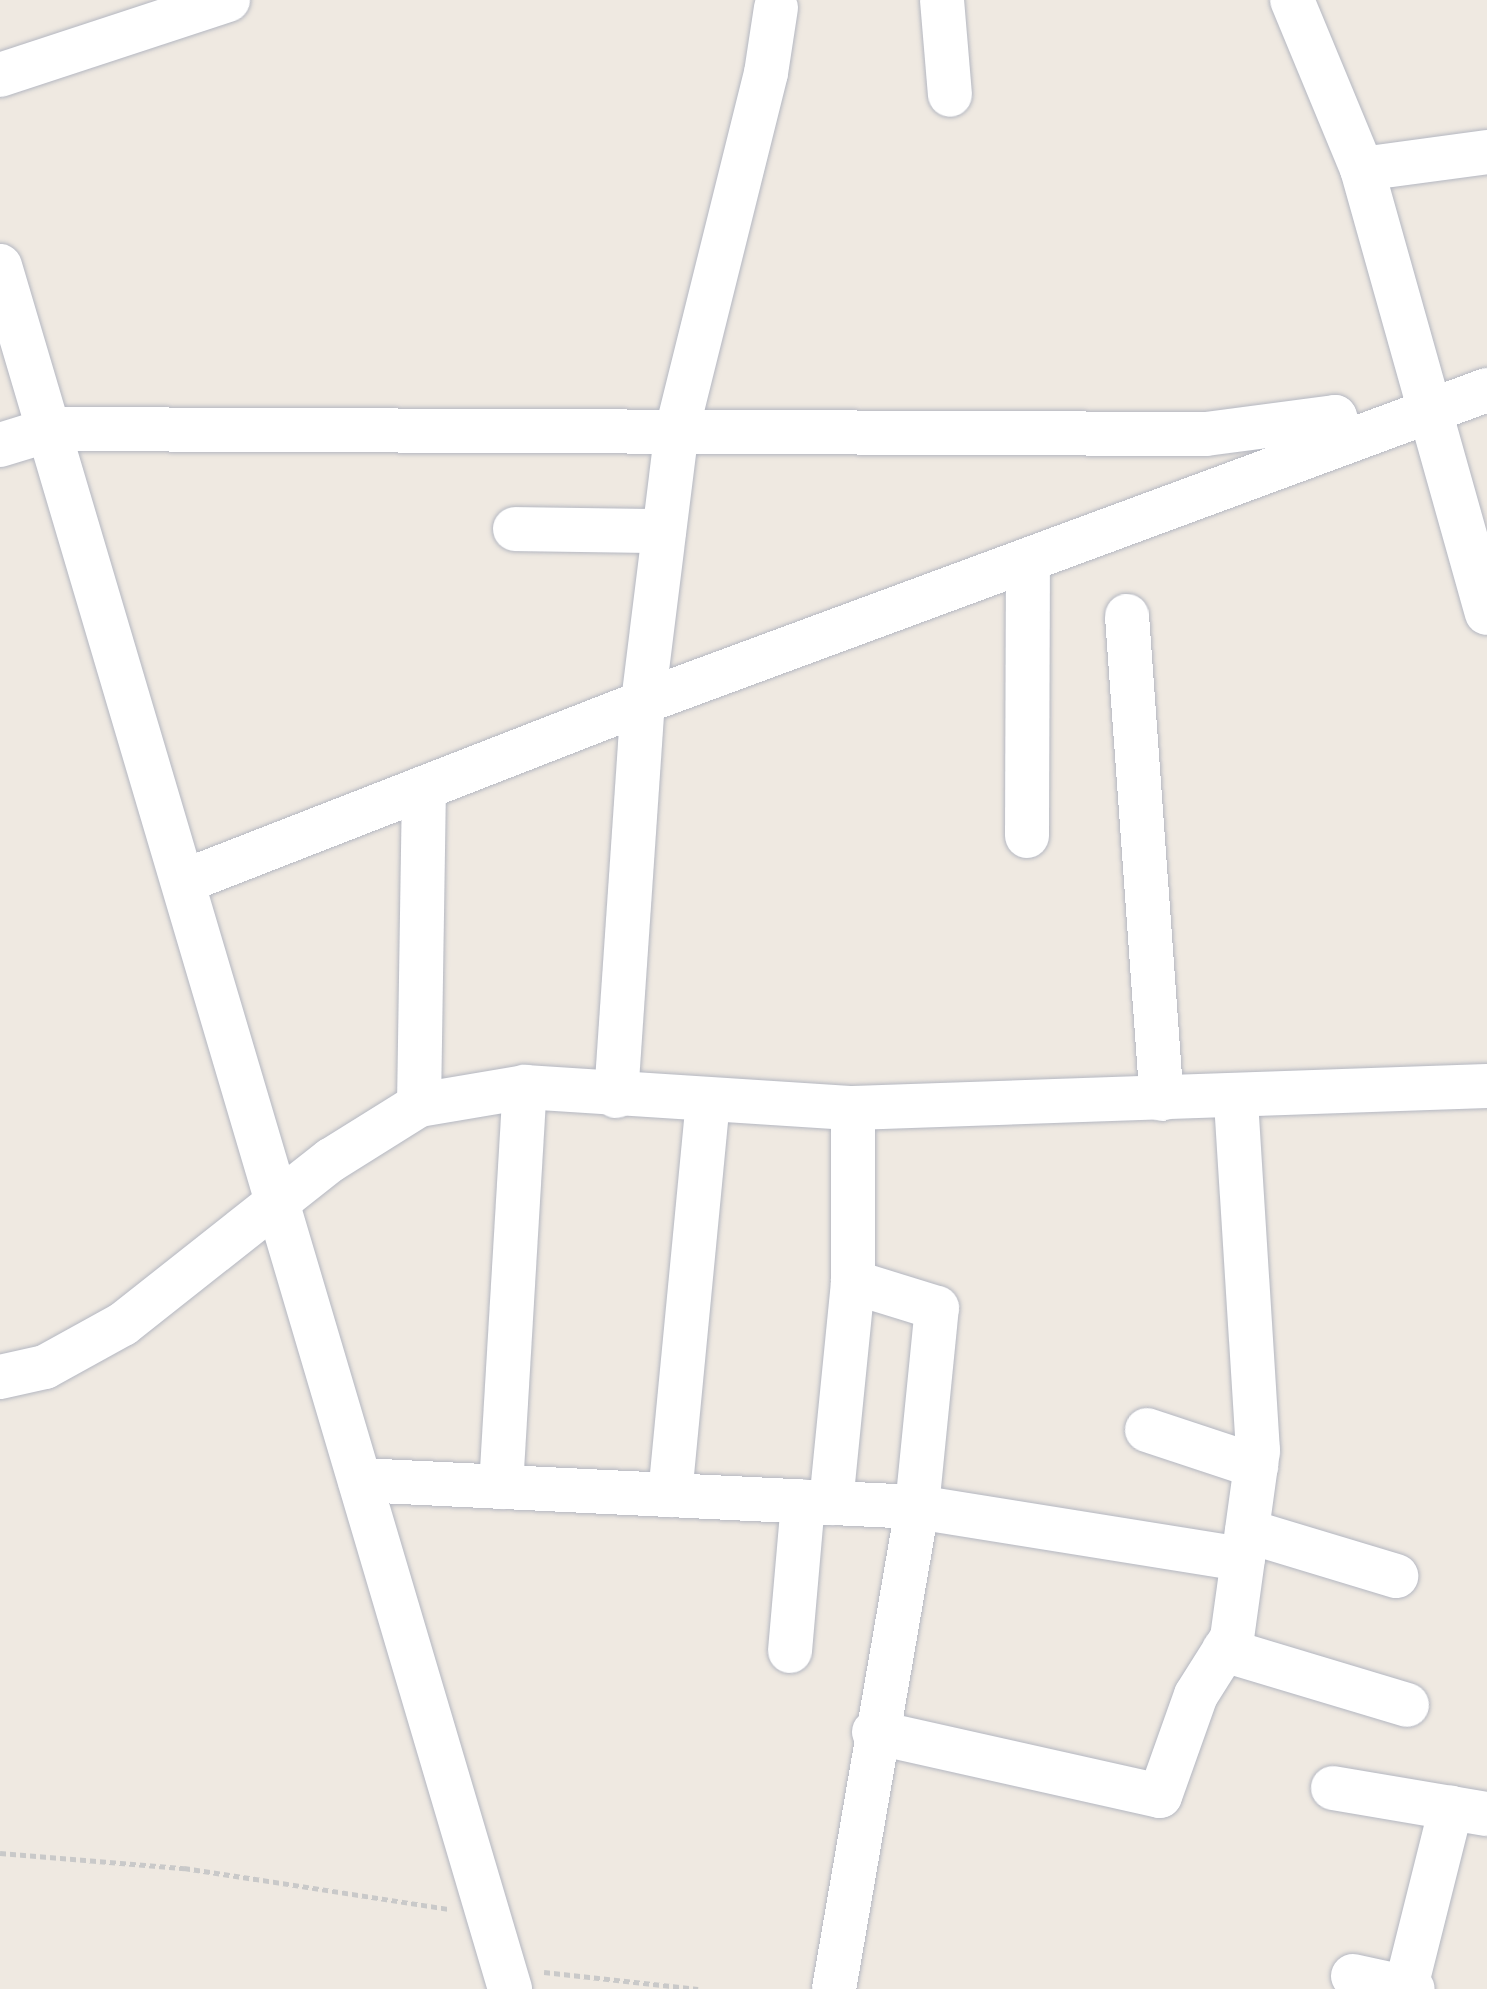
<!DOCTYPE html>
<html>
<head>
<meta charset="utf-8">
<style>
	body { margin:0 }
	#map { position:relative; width:1487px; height:1989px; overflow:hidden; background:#efe9e1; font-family:Ubuntu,sans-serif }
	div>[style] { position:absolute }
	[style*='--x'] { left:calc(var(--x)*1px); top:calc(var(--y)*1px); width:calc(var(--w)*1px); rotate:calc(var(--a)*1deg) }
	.path>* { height:5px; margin-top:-2.5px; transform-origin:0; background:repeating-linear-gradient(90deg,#c9c9c9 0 6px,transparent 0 10px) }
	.roads { filter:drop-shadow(0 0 2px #b4b7c1) drop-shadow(0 0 2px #b4b7c1) }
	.minor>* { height:44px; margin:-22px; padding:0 22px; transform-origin:22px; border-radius:22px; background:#fff }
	span { translate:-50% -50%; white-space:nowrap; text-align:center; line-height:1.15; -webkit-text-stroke:7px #fff; paint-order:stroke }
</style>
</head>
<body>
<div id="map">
	<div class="path">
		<div style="--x:0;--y:1853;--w:185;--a:4.7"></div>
		<div style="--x:184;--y:1868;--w:267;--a:8.8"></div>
		<div style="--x:544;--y:1972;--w:155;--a:6.3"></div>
	</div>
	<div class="roads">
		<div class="minor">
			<div style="--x:942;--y:0;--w:95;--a:85.2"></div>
			<div style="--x:1292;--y:0;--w:183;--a:67.5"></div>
			<div style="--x:1362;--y:169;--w:461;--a:74.3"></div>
			<div style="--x:0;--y:75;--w:240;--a:-18.2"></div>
			<div style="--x:1362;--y:169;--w:126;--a:-7.7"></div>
			<div style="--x:0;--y:266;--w:1797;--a:73.51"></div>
			<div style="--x:0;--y:445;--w:54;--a:-17.1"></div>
			<div style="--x:52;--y:429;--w:1154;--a:0.25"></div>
			<div style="--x:1206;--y:434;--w:130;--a:-7.5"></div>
			<div style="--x:1335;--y:417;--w:27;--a:73"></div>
			<div style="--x:515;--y:529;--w:149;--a:0.8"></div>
			<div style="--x:1127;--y:616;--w:484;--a:85.9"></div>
			<div style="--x:1027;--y:836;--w:276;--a:-89.8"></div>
			<div style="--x:185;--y:881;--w:492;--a:-21.3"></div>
			<div style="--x:643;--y:702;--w:900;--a:-20.29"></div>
			<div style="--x:616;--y:1096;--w:395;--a:-86.1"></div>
			<div style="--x:643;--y:702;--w:274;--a:-82.9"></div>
			<div style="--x:677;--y:430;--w:368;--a:-76"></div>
			<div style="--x:766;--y:73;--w:66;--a:-81.3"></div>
			<div style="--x:419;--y:1105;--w:317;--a:-89.1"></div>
			<div style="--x:0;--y:1377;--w:46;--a:-12.5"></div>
			<div style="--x:45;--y:1367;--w:89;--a:-28.9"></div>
			<div style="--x:123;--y:1324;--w:265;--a:-38.3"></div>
			<div style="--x:331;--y:1160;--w:104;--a:-32"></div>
			<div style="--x:419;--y:1105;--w:108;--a:-9.6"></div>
			<div style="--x:525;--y:1087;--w:329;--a:3.7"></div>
			<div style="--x:853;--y:1108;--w:634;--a:-1.99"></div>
			<div style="--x:1147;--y:1430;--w:115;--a:18.3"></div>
			<div style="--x:360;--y:1480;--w:558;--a:2.78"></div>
			<div style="--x:917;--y:1507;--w:330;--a:9.1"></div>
			<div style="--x:501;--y:1487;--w:401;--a:-86.6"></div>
			<div style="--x:670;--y:1495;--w:396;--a:-84.5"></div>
			<div style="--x:831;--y:1503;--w:222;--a:-84.3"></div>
			<div style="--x:1247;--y:1531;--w:156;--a:16.8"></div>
			<div style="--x:1224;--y:1650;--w:191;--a:16.7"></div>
			<div style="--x:790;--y:1651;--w:150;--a:-85"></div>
			<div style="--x:874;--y:1732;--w:293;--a:12.6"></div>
			<div style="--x:1160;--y:1796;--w:107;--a:-70.4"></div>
			<div style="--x:1196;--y:1695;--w:67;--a:-57.7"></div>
			<div style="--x:1232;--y:1638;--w:189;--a:-82.1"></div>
			<div style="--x:1258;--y:1451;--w:355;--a:-93.6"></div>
			<div style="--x:1333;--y:1788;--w:156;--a:9.6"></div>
			<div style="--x:1353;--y:1976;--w:61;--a:12.2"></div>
			<div style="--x:1406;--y:1987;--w:185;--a:-75.9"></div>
			<div style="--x:834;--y:1989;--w:489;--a:-80.2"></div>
			<div style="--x:917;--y:1507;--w:200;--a:-84.3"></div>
			<div style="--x:937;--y:1308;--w:88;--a:-162.8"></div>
			<div style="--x:853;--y:1282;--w:174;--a:-90"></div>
		</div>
	</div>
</div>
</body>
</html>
